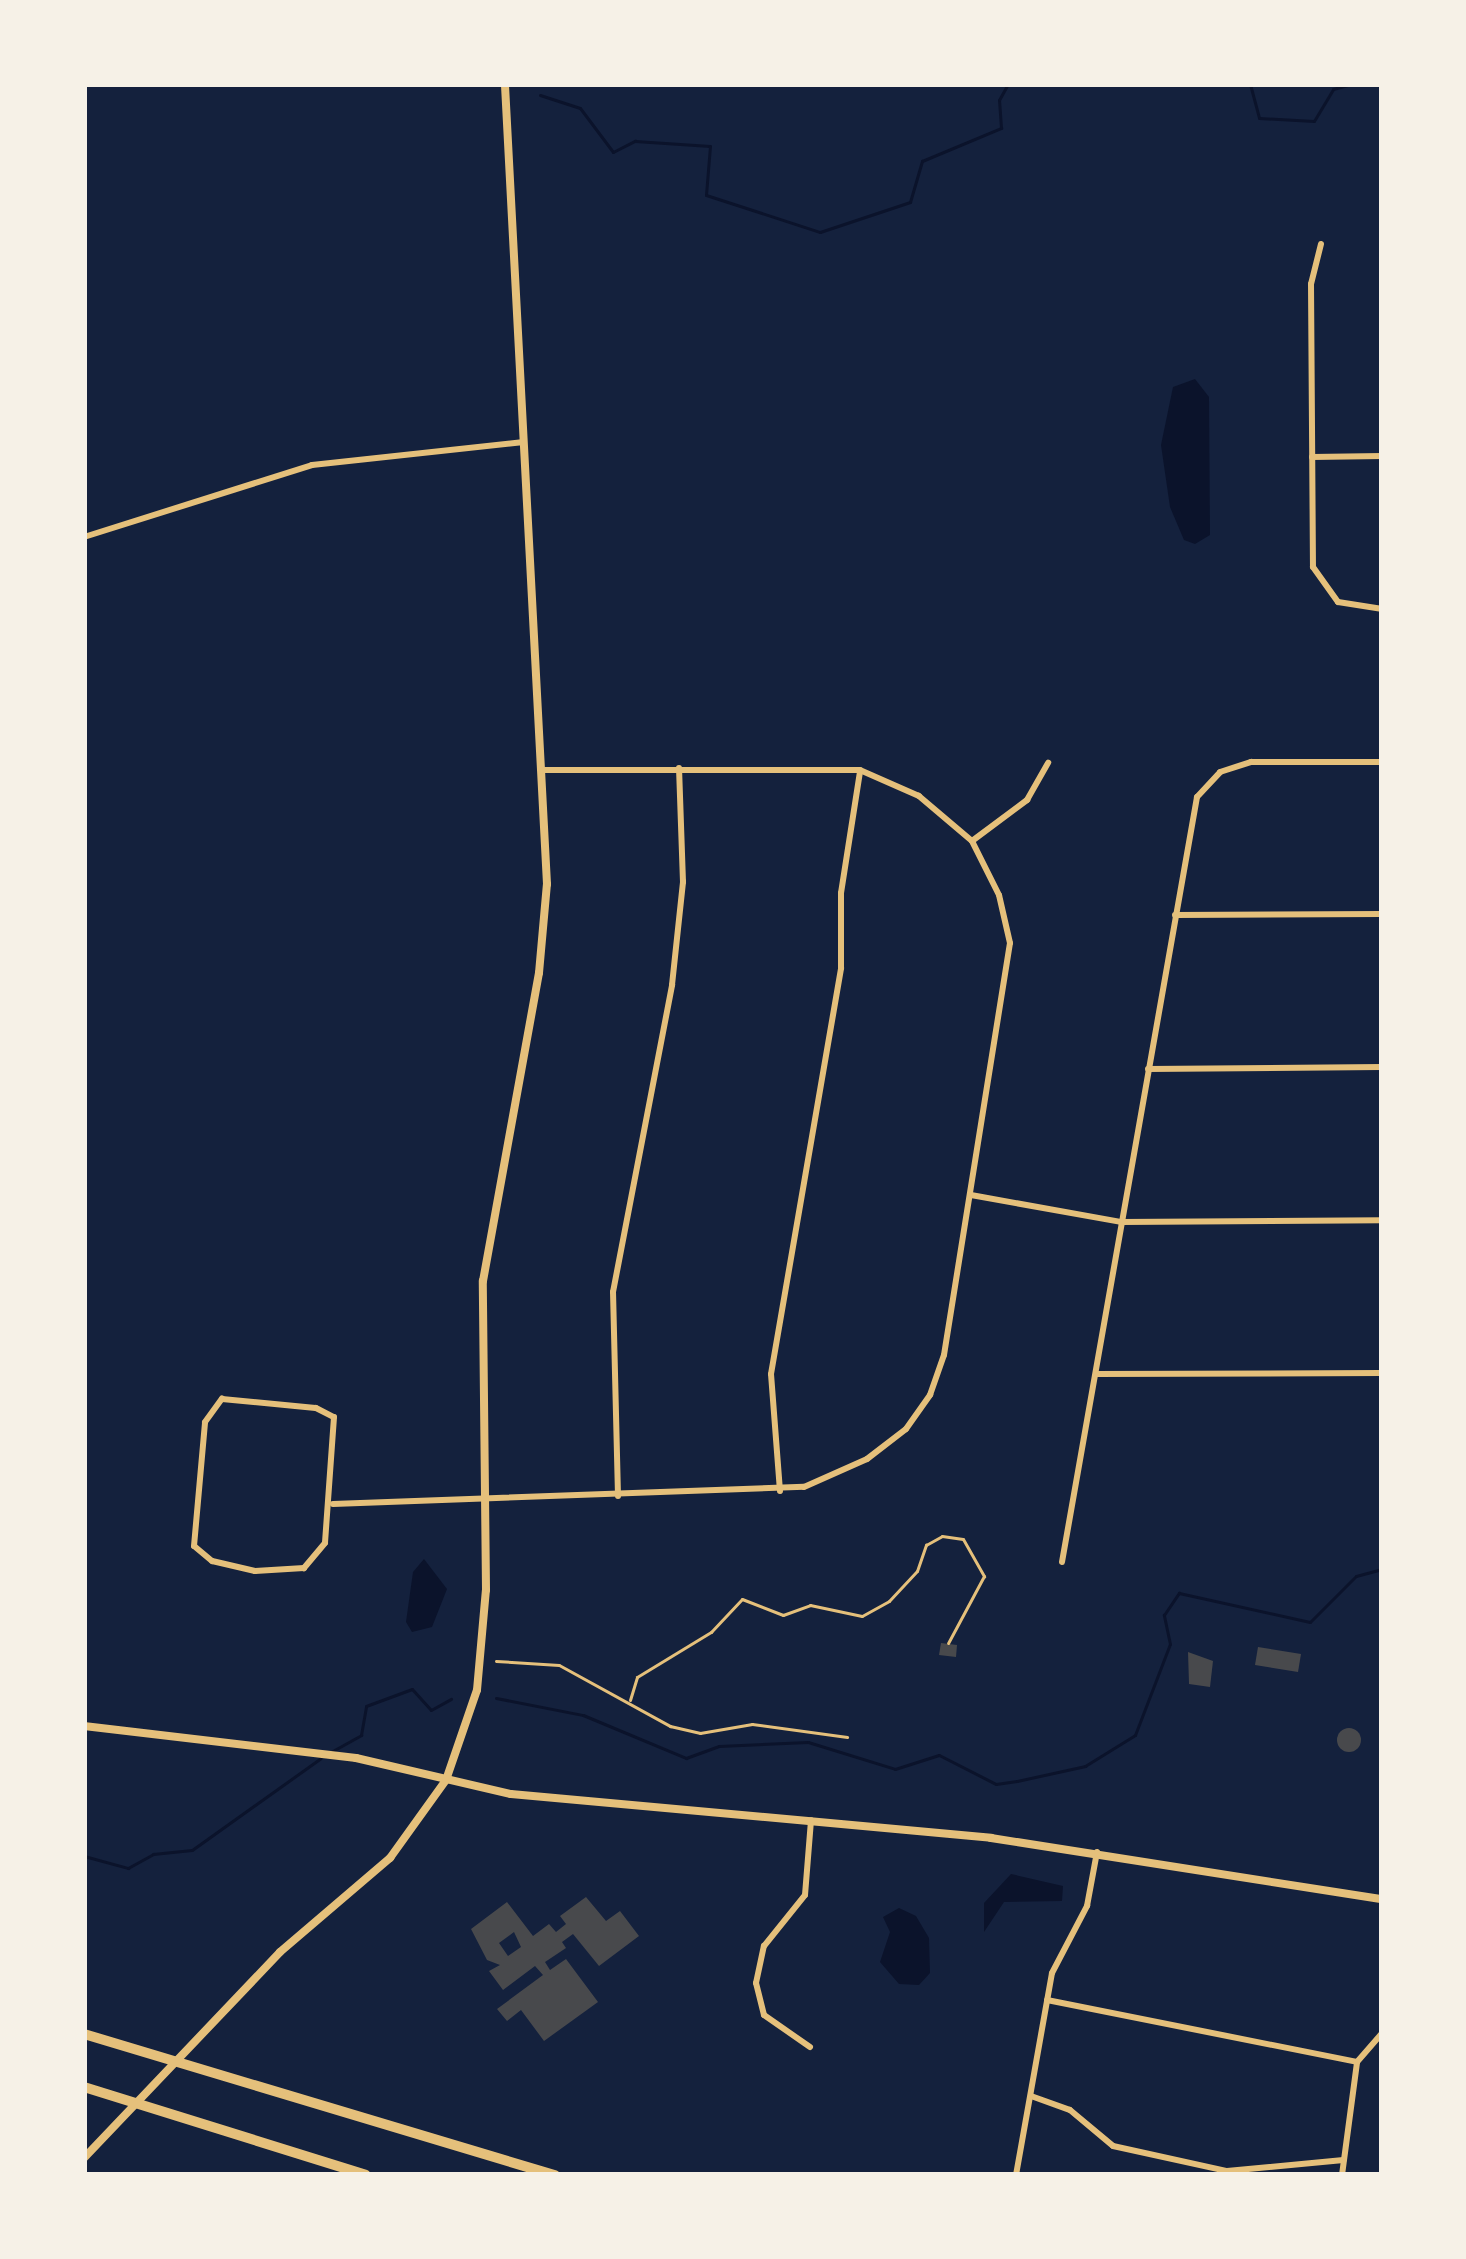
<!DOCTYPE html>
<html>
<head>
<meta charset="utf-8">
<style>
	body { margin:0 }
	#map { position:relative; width:1466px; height:2259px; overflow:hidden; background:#14213d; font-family:Merriweather,serif }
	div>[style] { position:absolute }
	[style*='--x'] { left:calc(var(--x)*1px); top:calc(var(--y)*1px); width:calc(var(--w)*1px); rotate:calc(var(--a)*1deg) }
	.water>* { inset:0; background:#0b132b }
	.stream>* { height:3px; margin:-1.5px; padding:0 1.5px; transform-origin:1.5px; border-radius:1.5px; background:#0b132b }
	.building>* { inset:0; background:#48494c }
	.round { border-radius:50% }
	.path>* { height:3px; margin:-1.5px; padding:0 1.5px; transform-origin:1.5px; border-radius:1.5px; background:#e5c07b }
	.minor>* { height:6px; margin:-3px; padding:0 3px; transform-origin:3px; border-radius:3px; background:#e5c07b }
	.tertiary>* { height:8px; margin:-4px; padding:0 4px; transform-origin:4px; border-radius:4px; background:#e5c07b }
	.secondary>* { height:8px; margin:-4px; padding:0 4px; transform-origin:4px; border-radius:4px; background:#e5c07b }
	.motorway>* { height:10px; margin:-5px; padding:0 5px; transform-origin:5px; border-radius:5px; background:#e5c07b }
	span { translate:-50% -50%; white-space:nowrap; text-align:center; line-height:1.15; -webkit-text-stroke:12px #f6f1e7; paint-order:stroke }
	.frame { position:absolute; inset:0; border:87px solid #f6f1e7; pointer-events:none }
</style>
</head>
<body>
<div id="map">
	<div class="water">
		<div style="clip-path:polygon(1195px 379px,1209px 397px,1210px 535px,1195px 544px,1184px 540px,1170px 507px,1161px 445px,1173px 387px)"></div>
		<div style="clip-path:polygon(424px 1559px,447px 1589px,432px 1627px,412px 1632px,406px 1622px,413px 1572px)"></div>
		<div style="clip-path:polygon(1011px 1874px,1063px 1886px,1062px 1901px,1004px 1902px,984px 1932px,984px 1903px)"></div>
		<div style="clip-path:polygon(899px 1908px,916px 1916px,929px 1938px,930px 1973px,919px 1985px,899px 1984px,880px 1962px,890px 1932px,883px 1917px)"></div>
	</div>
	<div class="stream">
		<div style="--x:1250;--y:84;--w:35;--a:75"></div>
		<div style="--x:1259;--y:118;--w:55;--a:3.1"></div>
		<div style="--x:1314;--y:121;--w:37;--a:-59"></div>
		<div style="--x:1333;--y:89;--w:20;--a:-15"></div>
		<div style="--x:540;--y:95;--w:42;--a:18"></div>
		<div style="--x:580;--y:108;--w:55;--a:53.1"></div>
		<div style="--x:613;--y:152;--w:25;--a:-27"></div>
		<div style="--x:635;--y:141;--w:75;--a:3.8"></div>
		<div style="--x:710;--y:146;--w:49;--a:94.7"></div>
		<div style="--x:706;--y:195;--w:120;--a:18"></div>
		<div style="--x:820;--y:232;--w:95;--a:-18.4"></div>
		<div style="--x:910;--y:202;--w:43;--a:-73.7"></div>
		<div style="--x:922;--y:161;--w:86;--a:-22.7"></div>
		<div style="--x:1001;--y:128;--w:28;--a:-94"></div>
		<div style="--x:999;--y:100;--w:18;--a:-61"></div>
		<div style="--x:496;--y:1698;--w:89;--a:11.1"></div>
		<div style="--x:583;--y:1715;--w:112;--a:22.7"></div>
		<div style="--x:686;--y:1758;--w:35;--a:-20"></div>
		<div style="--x:719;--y:1746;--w:89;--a:-2.6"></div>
		<div style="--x:808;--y:1742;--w:91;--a:17.2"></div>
		<div style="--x:895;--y:1769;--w:46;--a:-17.7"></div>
		<div style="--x:939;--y:1755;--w:64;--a:27"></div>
		<div style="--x:996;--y:1784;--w:21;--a:-8"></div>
		<div style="--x:1017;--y:1781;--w:70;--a:-12.4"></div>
		<div style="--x:1085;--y:1766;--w:59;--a:-31.8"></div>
		<div style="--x:1135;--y:1735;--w:97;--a:-69"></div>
		<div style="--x:1170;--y:1644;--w:30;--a:-102"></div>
		<div style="--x:1164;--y:1615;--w:27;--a:-56"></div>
		<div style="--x:1179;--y:1593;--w:134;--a:12.5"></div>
		<div style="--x:1310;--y:1622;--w:65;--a:-45"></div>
		<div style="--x:1356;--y:1576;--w:27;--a:-15"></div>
		<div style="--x:329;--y:1753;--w:37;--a:-29"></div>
		<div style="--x:361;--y:1735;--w:29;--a:-80"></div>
		<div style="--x:366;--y:1706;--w:49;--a:-20.3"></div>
		<div style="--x:412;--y:1689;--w:28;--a:48"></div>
		<div style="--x:431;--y:1710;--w:23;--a:-29"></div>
		<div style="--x:84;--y:1856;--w:46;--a:15.3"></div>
		<div style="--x:128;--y:1868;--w:29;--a:-29"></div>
		<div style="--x:153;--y:1854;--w:39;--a:-6"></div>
		<div style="--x:192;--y:1850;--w:158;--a:-35.5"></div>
	</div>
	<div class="building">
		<div style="clip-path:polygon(941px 1643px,957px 1645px,956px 1657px,939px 1655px)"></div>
		<div style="clip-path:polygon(1258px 1647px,1301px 1654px,1298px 1672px,1255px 1665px)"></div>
		<div style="clip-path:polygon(1188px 1652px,1213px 1661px,1210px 1687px,1189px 1684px)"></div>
		<div class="round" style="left:1337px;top:1728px;width:24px;height:24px"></div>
		<div style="clip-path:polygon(evenodd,586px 1897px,606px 1921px,620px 1911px,639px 1936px,599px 1966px,573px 1934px,562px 1942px,566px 1948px,545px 1962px,550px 1970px,566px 1959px,598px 2002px,544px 2041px,521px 2010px,507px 2021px,497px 2009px,543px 1975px,535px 1966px,503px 1990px,489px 1971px,500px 1965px,487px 1960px,471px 1929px,507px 1902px,533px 1936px,549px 1924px,556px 1932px,566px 1924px,560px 1916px,586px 1897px,514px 1932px,521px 1947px,508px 1956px,499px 1943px,514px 1932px)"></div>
	</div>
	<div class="path">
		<div style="--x:496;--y:1661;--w:63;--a:3.6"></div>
		<div style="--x:559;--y:1665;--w:127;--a:28.8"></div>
		<div style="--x:670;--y:1726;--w:31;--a:13"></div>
		<div style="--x:700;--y:1733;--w:53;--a:-9.8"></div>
		<div style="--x:752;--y:1724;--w:96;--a:7.8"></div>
		<div style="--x:630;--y:1700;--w:24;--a:-73"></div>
		<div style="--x:637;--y:1677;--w:87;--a:-31.3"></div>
		<div style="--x:711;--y:1632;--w:45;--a:-46.8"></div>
		<div style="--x:742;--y:1599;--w:44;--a:21.3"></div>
		<div style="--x:783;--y:1615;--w:29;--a:-20"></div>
		<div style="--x:810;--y:1605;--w:53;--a:11.9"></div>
		<div style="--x:862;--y:1616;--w:31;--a:-29"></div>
		<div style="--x:889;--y:1601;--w:41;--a:-47"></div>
		<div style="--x:917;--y:1571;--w:28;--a:-71"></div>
		<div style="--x:926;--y:1545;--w:18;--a:-29"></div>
		<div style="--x:942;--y:1536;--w:21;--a:8"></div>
		<div style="--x:963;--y:1539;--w:43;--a:60.4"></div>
		<div style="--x:984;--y:1576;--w:76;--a:118.2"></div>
	</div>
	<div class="minor">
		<div style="--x:1321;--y:244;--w:41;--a:104"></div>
		<div style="--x:1311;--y:284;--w:283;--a:89.6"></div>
		<div style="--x:1313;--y:567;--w:43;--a:54.5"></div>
		<div style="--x:1338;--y:602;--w:45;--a:9"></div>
		<div style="--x:1312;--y:457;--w:70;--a:-0.8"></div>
		<div style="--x:84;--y:537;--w:239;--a:-17.5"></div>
		<div style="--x:312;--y:465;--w:213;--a:-6.2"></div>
		<div style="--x:972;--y:841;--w:69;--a:-36.7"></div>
		<div style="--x:1027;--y:800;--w:43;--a:-60.4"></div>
		<div style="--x:1175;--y:915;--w:207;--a:-0.3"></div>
		<div style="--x:1148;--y:1069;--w:234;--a:-0.5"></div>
		<div style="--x:971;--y:1195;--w:152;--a:10.2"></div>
		<div style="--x:1121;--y:1222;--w:261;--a:-0.4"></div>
		<div style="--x:1096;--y:1374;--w:286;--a:-0.2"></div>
		<div style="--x:222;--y:1399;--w:94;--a:5.5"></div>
		<div style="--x:316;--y:1408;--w:20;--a:27"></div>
		<div style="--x:334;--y:1417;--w:126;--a:94.1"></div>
		<div style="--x:325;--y:1543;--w:33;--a:130"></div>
		<div style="--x:304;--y:1568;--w:49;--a:176.5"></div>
		<div style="--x:255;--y:1571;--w:44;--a:-166.9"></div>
		<div style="--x:212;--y:1561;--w:23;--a:-140"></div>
		<div style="--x:194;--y:1546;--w:124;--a:-84.9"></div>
		<div style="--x:205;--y:1422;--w:29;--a:-54"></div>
		<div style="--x:780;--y:1491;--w:117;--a:-94.4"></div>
		<div style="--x:771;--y:1374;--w:412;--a:-80.2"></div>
		<div style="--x:841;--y:968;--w:75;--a:-90"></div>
		<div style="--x:841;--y:893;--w:123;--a:-81.1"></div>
		<div style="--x:618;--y:1496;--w:204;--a:-91.4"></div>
		<div style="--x:613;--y:1292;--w:313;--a:-79.1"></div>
		<div style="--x:672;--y:985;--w:104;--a:-83.9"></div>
		<div style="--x:683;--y:882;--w:114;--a:-92"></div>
		<div style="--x:333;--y:1504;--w:471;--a:-2.1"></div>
		<div style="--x:804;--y:1487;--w:69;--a:-24"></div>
		<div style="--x:867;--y:1459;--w:49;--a:-37.6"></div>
		<div style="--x:906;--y:1429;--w:42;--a:-54.8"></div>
		<div style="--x:930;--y:1395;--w:42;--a:-70.7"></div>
		<div style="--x:944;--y:1355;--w:417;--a:-80.9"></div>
		<div style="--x:1010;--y:943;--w:49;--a:-102.9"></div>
		<div style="--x:999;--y:895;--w:60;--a:-116.6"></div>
		<div style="--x:972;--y:841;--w:70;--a:-139.7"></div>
		<div style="--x:919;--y:796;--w:64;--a:-156.2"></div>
		<div style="--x:860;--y:770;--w:316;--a:180"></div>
		<div style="--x:1062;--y:1562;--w:777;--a:-79.99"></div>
		<div style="--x:1197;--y:797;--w:34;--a:-47"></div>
		<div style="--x:1220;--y:772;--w:33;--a:-18"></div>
		<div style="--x:1251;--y:762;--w:131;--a:0"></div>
		<div style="--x:1047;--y:2000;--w:316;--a:11.3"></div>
		<div style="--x:810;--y:2047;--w:56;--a:-145.2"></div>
		<div style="--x:764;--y:2015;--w:33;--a:-104"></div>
		<div style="--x:756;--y:1983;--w:38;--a:-78"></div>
		<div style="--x:764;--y:1946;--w:65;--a:-51.2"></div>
		<div style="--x:805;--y:1895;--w:75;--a:-85.4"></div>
		<div style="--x:1031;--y:2096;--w:41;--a:19.7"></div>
		<div style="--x:1070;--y:2110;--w:56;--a:39.9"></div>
		<div style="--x:1113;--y:2146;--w:117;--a:12.4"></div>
		<div style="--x:1227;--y:2171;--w:117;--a:-5.4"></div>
		<div style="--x:1016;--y:2175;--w:205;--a:-79.9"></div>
		<div style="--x:1052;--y:1973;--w:76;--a:-62.4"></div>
		<div style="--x:1087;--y:1906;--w:55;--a:-79.5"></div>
		<div style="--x:1342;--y:2175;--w:114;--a:-82.4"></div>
		<div style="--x:1357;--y:2062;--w:38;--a:-49"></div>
	</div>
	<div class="tertiary">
		<div style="--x:84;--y:1726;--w:274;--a:6.7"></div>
		<div style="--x:356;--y:1758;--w:159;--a:13.1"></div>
		<div style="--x:511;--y:1794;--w:482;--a:5.2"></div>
		<div style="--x:991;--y:1838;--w:396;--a:8.9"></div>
	</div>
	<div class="secondary">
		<div style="--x:84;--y:2158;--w:284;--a:-46.4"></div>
		<div style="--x:280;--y:1952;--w:145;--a:-40.5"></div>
		<div style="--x:390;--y:1858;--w:96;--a:-54.3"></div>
		<div style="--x:446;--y:1780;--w:95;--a:-71"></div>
		<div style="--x:477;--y:1690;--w:100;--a:-84.9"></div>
		<div style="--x:486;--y:1590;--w:309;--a:-90.6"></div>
		<div style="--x:483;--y:1281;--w:313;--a:-79.7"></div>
		<div style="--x:539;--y:973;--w:89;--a:-84.9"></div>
		<div style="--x:547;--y:884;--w:801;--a:-93.01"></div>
	</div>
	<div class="motorway">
		<div style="--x:84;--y:2034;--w:492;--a:16.7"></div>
		<div style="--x:84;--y:2087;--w:295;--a:17.3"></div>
	</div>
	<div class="frame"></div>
</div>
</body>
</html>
